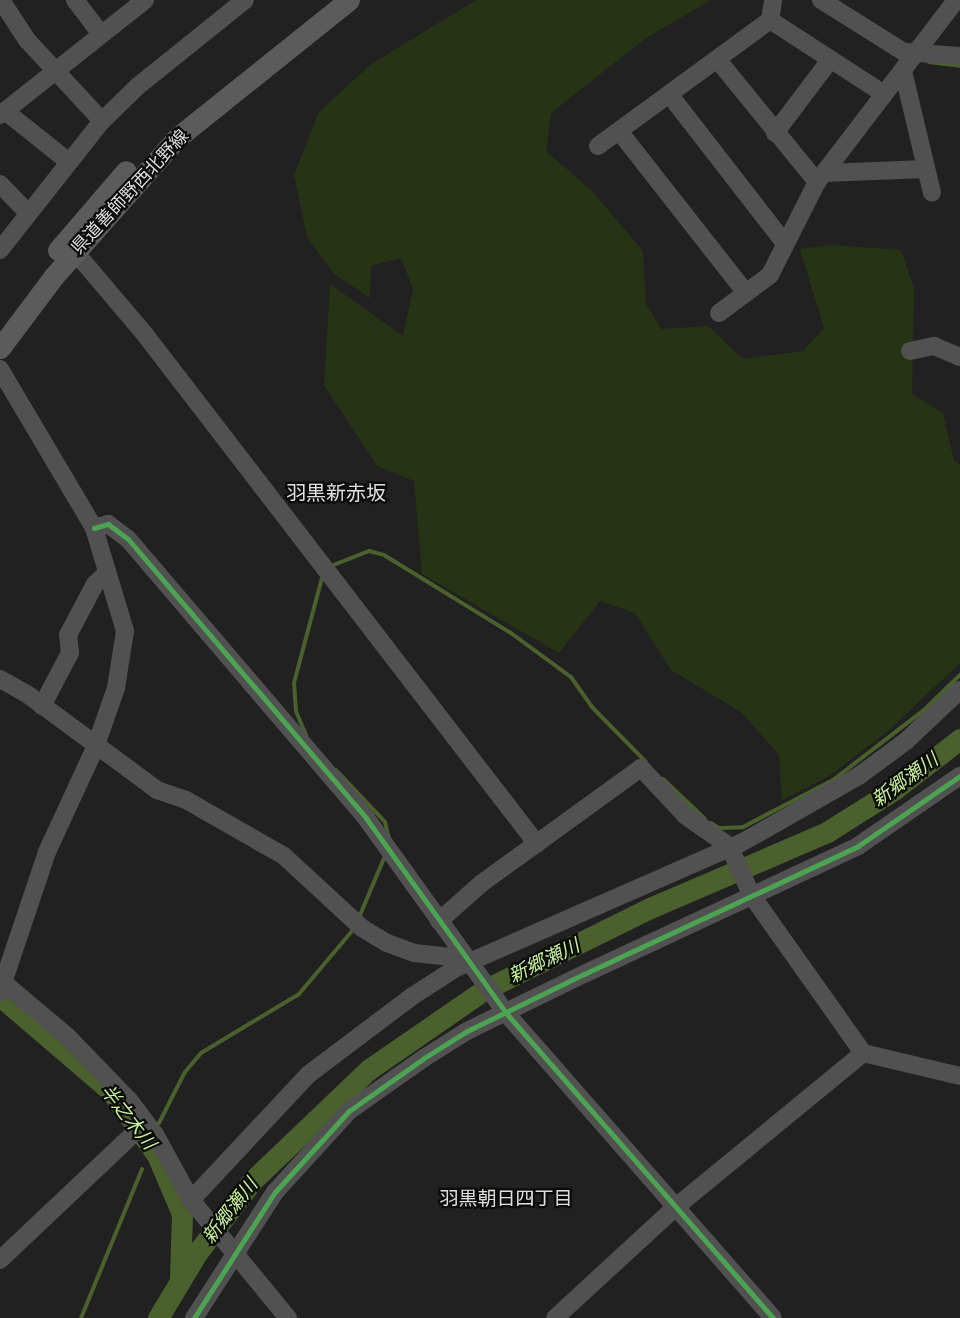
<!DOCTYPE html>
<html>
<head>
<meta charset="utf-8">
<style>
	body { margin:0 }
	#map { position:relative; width:960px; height:1318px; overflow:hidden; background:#202120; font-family:Montserrat,"Noto Sans JP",sans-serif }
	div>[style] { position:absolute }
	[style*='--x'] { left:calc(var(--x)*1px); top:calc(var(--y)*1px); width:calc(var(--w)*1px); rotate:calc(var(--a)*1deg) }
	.green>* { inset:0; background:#263415 }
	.stream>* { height:4px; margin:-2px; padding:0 2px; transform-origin:2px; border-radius:2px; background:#4a612e }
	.river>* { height:21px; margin:-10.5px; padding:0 10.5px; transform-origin:10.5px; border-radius:10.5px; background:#4a612e }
	.minor>* { height:18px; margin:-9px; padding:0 9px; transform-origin:9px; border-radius:9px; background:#515151 }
	.major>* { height:21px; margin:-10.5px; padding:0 10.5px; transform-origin:10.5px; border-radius:10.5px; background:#5a5b5a }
	.cycleway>* { height:5px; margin:-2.5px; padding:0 2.5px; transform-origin:2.5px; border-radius:2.5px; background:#4ca352 }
	span { translate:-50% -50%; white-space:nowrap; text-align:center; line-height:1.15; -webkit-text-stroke:4.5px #0a0b0a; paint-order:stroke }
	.street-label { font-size:18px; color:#dddedc }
	.water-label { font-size:19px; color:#c8f19c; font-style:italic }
	.neighbourhood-label { font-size:19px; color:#dee0dc }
	.quarter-label { font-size:20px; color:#dee0dc }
</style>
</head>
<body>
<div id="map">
	<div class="green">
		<div style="clip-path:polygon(476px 0,711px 0,646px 38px,551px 113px,546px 151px,591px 190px,643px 251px,646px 304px,661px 329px,708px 326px,743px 359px,803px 351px,824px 328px,800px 249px,830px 245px,901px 250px,914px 289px,912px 394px,943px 413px,954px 461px,960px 464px,960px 663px,887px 732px,829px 776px,782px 800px,779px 755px,741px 712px,671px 670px,635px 613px,600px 601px,559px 653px,422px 574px,414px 481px,377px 466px,324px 385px,330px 284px,403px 336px,413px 289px,401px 258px,371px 266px,370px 298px,334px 274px,307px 237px,294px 175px,318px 113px,370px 65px)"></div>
	</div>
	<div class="stream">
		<div style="--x:929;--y:62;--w:31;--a:7"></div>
		<div style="--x:331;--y:566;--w:41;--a:-21.5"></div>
		<div style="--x:369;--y:551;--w:16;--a:15"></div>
		<div style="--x:384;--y:555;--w:149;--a:31.6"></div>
		<div style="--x:511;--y:633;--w:74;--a:36.3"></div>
		<div style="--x:571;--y:677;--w:35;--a:55"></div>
		<div style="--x:591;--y:706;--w:78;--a:45.5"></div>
		<div style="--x:306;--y:735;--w:26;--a:-113"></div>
		<div style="--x:296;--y:711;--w:28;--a:-94"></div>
		<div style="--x:294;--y:683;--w:109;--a:-75.1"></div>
		<div style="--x:336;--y:770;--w:71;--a:46.7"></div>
		<div style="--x:385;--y:822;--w:18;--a:77"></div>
		<div style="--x:663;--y:779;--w:58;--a:43.6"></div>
		<div style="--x:711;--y:823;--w:9;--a:32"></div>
		<div style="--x:719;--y:828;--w:24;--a:-2"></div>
		<div style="--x:743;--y:827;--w:102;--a:-27.6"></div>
		<div style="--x:833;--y:780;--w:113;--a:-37.5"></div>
		<div style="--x:923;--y:711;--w:52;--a:-44.2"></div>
		<div style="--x:360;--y:915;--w:64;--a:-67"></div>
		<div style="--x:159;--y:1123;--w:57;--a:-63"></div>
		<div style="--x:185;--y:1072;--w:25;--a:-50"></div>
		<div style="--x:201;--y:1053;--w:114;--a:-31"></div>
		<div style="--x:299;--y:994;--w:82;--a:-49.9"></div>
		<div style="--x:81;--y:1318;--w:161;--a:-67.7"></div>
	</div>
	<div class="river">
		<div style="--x:0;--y:996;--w:146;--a:40.6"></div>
		<div style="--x:111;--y:1091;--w:79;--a:54.3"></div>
		<div style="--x:157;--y:1155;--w:64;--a:67"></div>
		<div style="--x:182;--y:1214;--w:63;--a:91.8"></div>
		<div style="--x:158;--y:1318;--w:76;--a:-59"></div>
		<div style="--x:197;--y:1253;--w:91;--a:-52.6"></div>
		<div style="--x:252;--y:1181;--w:161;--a:-43.7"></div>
		<div style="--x:368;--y:1070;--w:141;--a:-34.6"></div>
		<div style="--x:484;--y:990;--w:185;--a:-26.3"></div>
		<div style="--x:650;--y:908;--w:193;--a:-23.2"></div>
		<div style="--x:827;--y:832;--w:80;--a:-32.3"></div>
		<div style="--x:895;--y:789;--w:82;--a:-37.6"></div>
	</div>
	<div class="minor">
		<div style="--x:1;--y:0;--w:48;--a:57"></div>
		<div style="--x:27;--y:40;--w:110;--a:47.2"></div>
		<div style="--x:75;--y:0;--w:43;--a:52.6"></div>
		<div style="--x:821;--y:0;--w:98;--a:32.1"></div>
		<div style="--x:904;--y:52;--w:56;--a:4.1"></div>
		<div style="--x:770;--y:20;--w:136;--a:33"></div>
		<div style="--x:717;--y:59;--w:159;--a:50.9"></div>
		<div style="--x:903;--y:71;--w:125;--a:76.6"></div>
		<div style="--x:669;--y:94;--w:187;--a:52.2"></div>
		<div style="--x:5;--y:111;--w:82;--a:38.6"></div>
		<div style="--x:0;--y:115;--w:185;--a:-38.4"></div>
		<div style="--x:619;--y:131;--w:206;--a:51.9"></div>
		<div style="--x:775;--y:133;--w:91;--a:-53"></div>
		<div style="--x:598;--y:146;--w:213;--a:-36.2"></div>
		<div style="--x:770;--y:20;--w:20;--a:-81"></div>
		<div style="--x:824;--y:173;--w:102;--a:-2.2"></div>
		<div style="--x:0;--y:184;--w:40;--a:46"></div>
		<div style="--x:0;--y:250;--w:164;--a:-51.7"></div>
		<div style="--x:102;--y:121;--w:50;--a:-44.2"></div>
		<div style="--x:138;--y:86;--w:137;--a:-38.8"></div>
		<div style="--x:75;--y:252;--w:105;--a:49.6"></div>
		<div style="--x:143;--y:332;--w:646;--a:52.42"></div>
		<div style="--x:719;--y:313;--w:64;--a:-36.7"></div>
		<div style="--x:770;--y:275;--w:104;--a:-63.2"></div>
		<div style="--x:817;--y:182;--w:229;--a:-52.6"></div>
		<div style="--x:910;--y:351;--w:25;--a:-12"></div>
		<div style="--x:934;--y:346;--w:28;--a:23"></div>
		<div style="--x:0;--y:369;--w:185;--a:59.4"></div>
		<div style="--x:94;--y:528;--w:108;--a:73.2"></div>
		<div style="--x:125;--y:631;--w:58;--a:99"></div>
		<div style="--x:116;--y:688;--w:64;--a:109.3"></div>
		<div style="--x:95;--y:748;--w:115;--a:114.8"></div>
		<div style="--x:47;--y:852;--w:148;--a:108.6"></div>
		<div style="--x:94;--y:528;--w:15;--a:-16"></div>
		<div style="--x:108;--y:524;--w:25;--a:37"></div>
		<div style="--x:128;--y:539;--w:367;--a:49.5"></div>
		<div style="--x:366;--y:818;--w:240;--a:54.3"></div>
		<div style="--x:506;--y:1013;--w:405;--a:48.8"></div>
		<div style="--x:0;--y:679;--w:31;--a:29"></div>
		<div style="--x:27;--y:694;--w:162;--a:36.4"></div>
		<div style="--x:157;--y:790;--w:31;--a:19"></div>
		<div style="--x:186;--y:800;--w:113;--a:29.7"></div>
		<div style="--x:284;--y:856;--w:106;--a:42.7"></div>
		<div style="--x:362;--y:928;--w:29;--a:31"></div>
		<div style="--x:387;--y:943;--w:29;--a:20"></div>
		<div style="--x:414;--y:953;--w:38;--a:6"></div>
		<div style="--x:452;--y:957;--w:11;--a:-27"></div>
		<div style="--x:42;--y:706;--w:60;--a:-62.2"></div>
		<div style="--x:70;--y:653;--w:18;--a:-96"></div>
		<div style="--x:68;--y:635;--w:58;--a:-62.1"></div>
		<div style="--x:95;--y:584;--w:16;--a:-43"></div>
		<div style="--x:439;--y:921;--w:57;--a:-41.5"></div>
		<div style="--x:482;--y:883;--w:196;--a:-35.9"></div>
		<div style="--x:641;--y:768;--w:66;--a:46.8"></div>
		<div style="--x:686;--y:816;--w:52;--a:34.9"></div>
		<div style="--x:729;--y:846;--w:55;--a:65.3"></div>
		<div style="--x:752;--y:896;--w:192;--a:54.7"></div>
		<div style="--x:863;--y:1053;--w:100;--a:13.3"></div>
		<div style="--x:3;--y:982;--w:84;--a:40.2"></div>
		<div style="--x:67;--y:1036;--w:89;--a:45.9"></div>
		<div style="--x:129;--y:1100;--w:45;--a:53.1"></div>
		<div style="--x:156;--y:1136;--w:73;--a:61.3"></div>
		<div style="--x:191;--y:1200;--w:153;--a:50.6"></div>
		<div style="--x:191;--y:1200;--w:173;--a:-46.9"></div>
		<div style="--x:309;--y:1074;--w:128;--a:-37"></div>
		<div style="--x:411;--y:997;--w:54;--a:-32.8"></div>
		<div style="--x:456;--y:968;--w:311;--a:-23.7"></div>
		<div style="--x:741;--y:843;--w:137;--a:-29.7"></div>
		<div style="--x:860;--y:775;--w:56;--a:-36.3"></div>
		<div style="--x:905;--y:742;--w:76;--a:-43.4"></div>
		<div style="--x:0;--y:1260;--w:180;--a:-43.4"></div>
		<div style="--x:194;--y:1318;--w:150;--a:-57.3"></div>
		<div style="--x:275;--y:1192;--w:110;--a:-47.6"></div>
		<div style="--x:349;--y:1111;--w:92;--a:-35.2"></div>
		<div style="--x:424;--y:1058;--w:51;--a:-32.1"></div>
		<div style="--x:467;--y:1031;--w:130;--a:-26"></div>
		<div style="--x:584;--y:974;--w:302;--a:-25"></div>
		<div style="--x:858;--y:846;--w:124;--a:-34.5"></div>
		<div style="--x:555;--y:1318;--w:166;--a:-42.6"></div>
		<div style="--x:677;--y:1206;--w:241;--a:-39.4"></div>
	</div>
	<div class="major">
		<div style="--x:58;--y:250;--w:104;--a:-49.3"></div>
		<div style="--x:0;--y:348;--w:90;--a:-53.1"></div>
		<div style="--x:54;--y:276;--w:186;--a:-48.3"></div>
		<div style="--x:178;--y:137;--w:219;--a:-38.7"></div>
	</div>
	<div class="cycleway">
		<div style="--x:94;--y:528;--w:15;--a:-16"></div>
		<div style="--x:108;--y:524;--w:25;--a:37"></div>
		<div style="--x:128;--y:539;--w:367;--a:49.5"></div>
		<div style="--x:366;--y:818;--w:240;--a:54.3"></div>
		<div style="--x:506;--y:1013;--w:405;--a:48.8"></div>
		<div style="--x:194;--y:1318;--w:150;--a:-57.3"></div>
		<div style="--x:275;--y:1192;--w:110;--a:-47.6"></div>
		<div style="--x:349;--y:1111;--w:92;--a:-35.2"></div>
		<div style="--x:424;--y:1058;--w:51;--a:-32.1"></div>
		<div style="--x:467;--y:1031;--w:130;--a:-26"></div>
		<div style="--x:584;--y:974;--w:302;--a:-25"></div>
		<div style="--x:858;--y:846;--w:124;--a:-34.5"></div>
	</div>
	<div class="street-label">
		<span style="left:130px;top:192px;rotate:-47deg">県道善師野西北野線</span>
	</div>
	<div class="water-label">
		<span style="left:905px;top:780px;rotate:-36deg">新郷瀬川</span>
		<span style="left:544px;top:961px;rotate:-26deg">新郷瀬川</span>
		<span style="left:128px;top:1117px;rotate:52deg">半之木川</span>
		<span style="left:230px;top:1211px;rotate:-52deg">新郷瀬川</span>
	</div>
	<div class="neighbourhood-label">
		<span style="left:506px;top:1199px">羽黒朝日四丁目</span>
	</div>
	<div class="quarter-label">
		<span style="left:336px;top:493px">羽黒新赤坂</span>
	</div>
</div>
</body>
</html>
